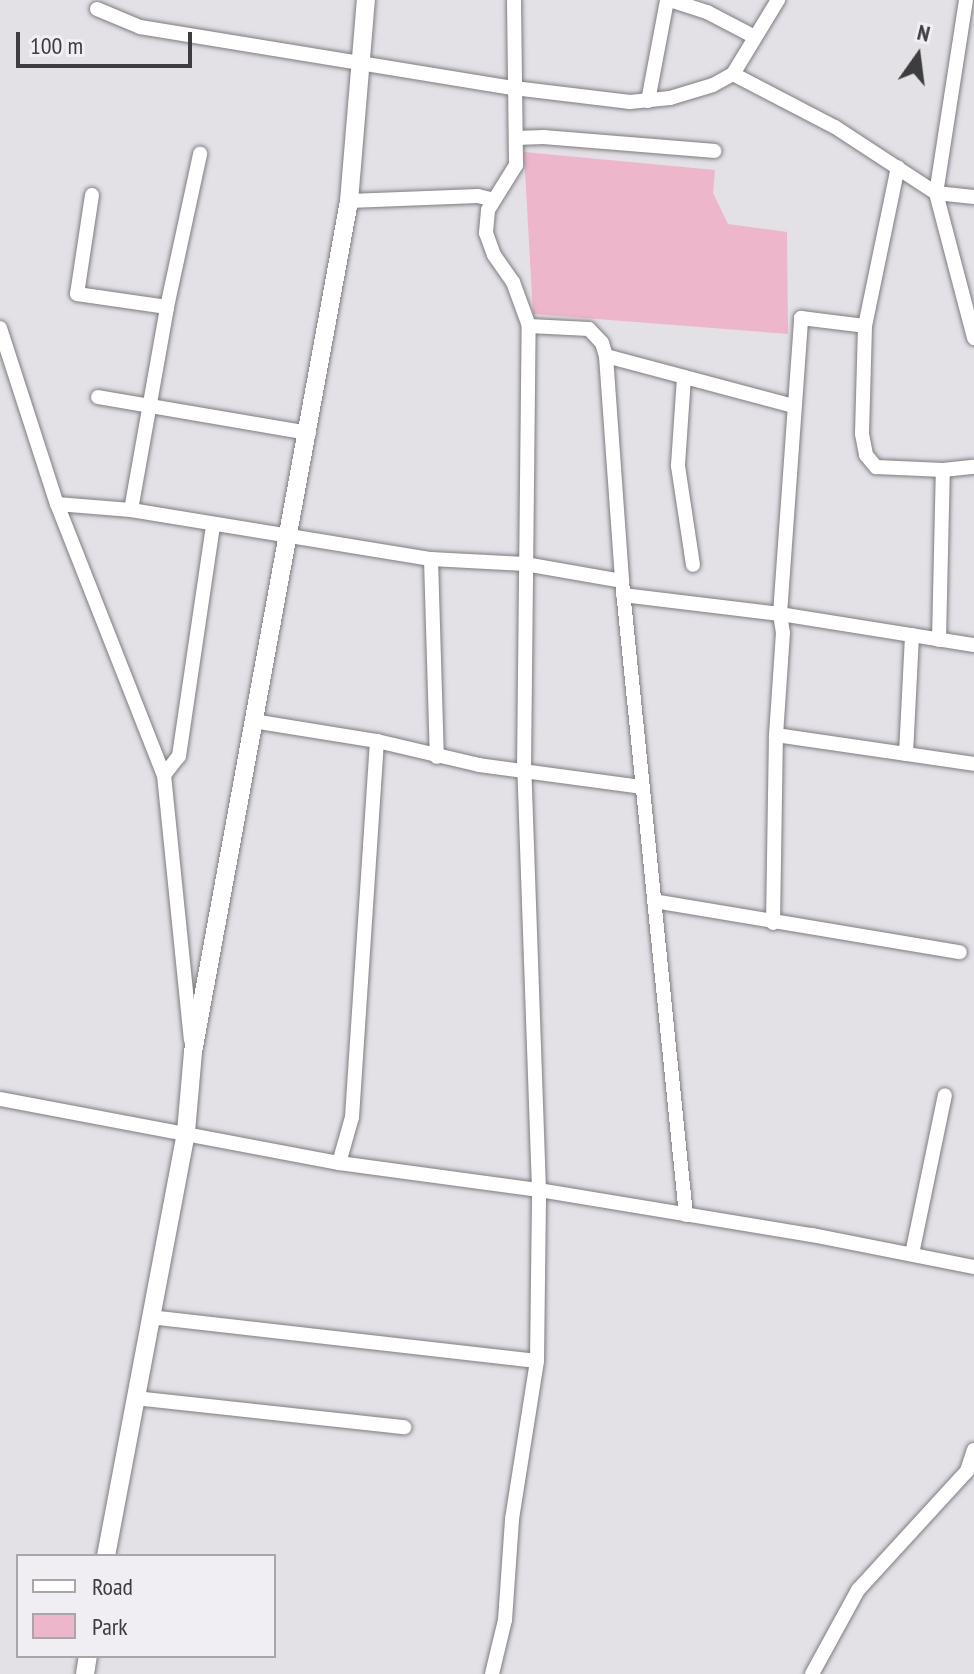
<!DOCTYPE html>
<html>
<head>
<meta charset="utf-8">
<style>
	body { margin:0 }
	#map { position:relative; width:974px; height:1674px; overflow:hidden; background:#e3e0e6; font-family:"PT Sans Narrow",sans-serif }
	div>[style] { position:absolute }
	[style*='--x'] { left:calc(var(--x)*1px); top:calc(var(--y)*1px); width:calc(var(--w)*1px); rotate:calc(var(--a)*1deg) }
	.green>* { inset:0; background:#eeb6ca }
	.roads { filter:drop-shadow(0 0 2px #7f7c81) drop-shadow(0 0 2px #7f7c81) }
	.minor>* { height:14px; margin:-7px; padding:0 7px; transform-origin:7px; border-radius:7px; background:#fff }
	.tertiary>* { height:18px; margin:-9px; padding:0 9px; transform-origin:9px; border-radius:9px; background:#fff }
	span { translate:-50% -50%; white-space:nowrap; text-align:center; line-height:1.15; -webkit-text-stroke:7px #f0edf3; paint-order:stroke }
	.legend { position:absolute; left:16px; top:1554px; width:260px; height:104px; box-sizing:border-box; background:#f0edf3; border:2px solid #a8a6ab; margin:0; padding:10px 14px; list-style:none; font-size:24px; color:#3d3c3e }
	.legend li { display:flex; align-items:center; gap:16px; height:40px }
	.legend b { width:40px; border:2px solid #a8a6ab }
	.north { position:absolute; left:878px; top:16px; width:80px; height:80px; -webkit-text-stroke:6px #f0edf3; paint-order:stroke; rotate:14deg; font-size:22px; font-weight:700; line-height:32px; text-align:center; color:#3d3c3e }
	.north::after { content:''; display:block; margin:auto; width:28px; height:36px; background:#3d3c3e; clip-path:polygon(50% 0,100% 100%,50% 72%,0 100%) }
	.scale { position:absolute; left:16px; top:32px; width:176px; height:36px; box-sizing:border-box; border:4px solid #3d3c3e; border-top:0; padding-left:10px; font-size:24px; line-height:28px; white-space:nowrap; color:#3d3c3e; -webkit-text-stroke:6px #f0edf3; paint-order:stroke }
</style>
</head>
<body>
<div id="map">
	<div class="green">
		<div style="clip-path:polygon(524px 152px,715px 170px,713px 193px,728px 224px,787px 232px,788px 334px,533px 314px)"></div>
	</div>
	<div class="roads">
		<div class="minor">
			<div style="--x:514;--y:0;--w:165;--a:89.3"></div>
			<div style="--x:516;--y:165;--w:53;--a:121.9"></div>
			<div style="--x:488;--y:210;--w:23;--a:95"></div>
			<div style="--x:486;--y:233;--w:23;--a:70"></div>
			<div style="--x:494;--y:255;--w:33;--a:55"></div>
			<div style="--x:513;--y:282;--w:47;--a:70"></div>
			<div style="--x:670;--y:0;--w:39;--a:18"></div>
			<div style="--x:707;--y:12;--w:54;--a:27.5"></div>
			<div style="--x:966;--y:0;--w:195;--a:98.8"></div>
			<div style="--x:936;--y:193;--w:150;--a:75.3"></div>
			<div style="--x:97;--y:9;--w:47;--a:22.7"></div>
			<div style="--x:140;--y:27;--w:379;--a:9.3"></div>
			<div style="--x:514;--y:88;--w:117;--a:6.9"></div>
			<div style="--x:630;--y:102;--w:40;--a:-5.7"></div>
			<div style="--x:670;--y:98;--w:45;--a:-16.8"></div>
			<div style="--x:713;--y:85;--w:23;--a:-29"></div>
			<div style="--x:733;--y:74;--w:87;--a:-58.7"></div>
			<div style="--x:733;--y:74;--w:115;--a:27.5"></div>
			<div style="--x:835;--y:127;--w:121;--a:33.2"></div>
			<div style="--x:936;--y:193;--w:38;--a:6"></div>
			<div style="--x:648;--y:101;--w:103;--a:-79.3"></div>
			<div style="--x:516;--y:138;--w:28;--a:-2"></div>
			<div style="--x:544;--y:137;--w:171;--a:4.7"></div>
			<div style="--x:92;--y:195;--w:100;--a:98.6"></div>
			<div style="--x:77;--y:294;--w:91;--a:8.2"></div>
			<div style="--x:349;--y:201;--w:129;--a:-2.2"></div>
			<div style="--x:478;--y:196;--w:16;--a:14"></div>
			<div style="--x:865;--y:326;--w:108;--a:91.6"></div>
			<div style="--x:862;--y:434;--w:21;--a:79"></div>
			<div style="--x:866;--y:455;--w:16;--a:50"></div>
			<div style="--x:876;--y:467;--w:67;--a:2.6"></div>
			<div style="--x:943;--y:470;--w:31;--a:-6"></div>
			<div style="--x:0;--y:328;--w:185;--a:72.1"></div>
			<div style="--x:57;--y:504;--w:291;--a:68.5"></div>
			<div style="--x:164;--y:775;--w:266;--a:84.2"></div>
			<div style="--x:606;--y:356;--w:195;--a:14.9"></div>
			<div style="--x:684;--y:377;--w:89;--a:93.9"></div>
			<div style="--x:678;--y:466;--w:100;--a:81.4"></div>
			<div style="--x:98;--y:397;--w:214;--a:9.7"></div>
			<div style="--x:57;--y:504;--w:74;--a:4.6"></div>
			<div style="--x:131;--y:510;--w:304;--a:9.3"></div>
			<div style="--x:431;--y:559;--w:94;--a:3"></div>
			<div style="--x:525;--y:564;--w:98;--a:9.9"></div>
			<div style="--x:131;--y:510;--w:206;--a:-79.9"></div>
			<div style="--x:167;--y:307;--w:157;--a:-77.8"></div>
			<div style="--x:431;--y:559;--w:198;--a:88.3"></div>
			<div style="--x:623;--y:595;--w:158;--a:6.9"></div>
			<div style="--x:780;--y:614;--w:196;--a:9.1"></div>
			<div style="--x:939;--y:640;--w:170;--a:-88.7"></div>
			<div style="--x:253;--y:721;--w:126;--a:9.2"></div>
			<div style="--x:377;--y:741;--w:105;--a:13.2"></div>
			<div style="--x:479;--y:765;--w:164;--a:7.7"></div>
			<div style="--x:776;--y:735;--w:200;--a:8.3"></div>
			<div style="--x:906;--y:754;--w:119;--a:-87.1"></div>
			<div style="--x:164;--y:775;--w:24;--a:-52"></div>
			<div style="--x:179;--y:756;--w:233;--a:-81.6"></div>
			<div style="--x:654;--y:901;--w:310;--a:9.5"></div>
			<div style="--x:773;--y:923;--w:188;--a:-89.1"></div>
			<div style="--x:776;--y:735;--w:102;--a:-86.1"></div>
			<div style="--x:783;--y:633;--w:19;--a:-99"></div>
			<div style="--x:780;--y:614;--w:297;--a:-85.9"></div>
			<div style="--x:801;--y:318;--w:64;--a:7.1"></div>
			<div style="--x:865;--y:326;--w:162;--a:-78.3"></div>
			<div style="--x:0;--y:1099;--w:345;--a:10.7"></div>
			<div style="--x:339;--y:1163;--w:202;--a:7.7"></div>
			<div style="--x:539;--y:1190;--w:277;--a:9.4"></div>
			<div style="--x:812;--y:1235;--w:165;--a:11.2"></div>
			<div style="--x:339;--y:1163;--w:48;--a:-74.2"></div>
			<div style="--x:352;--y:1117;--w:377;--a:-86.2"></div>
			<div style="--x:912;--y:1254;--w:162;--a:-78.3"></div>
			<div style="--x:150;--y:1317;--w:389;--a:6.5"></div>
			<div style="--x:135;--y:1398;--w:271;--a:6.2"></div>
			<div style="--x:492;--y:1674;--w:56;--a:-76.5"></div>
			<div style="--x:505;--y:1620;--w:101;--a:-86"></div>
			<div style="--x:512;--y:1519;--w:160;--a:-81"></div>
			<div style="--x:537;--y:1361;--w:171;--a:-89.3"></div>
			<div style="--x:539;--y:1190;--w:421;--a:-92"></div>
			<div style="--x:524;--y:769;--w:443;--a:-89.4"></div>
			<div style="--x:529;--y:326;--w:60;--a:2.9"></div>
			<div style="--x:589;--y:329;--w:19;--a:47"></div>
			<div style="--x:602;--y:343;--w:14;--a:73"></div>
			<div style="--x:606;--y:356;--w:226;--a:85.9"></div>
			<div style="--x:622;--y:581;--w:637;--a:84.24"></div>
			<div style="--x:812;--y:1674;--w:96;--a:-61.3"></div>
			<div style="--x:858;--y:1590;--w:161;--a:-47.5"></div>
			<div style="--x:967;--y:1471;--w:22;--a:-72"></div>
		</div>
		<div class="tertiary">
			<div style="--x:106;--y:1556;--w:431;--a:-79.3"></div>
			<div style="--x:186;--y:1132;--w:80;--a:-85"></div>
			<div style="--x:193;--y:1052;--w:865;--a:-79.61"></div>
			<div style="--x:349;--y:201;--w:202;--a:-85.2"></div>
			<div style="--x:85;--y:1674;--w:18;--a:-81"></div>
		</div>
	</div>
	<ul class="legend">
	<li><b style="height:10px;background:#fff"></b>Road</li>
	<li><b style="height:22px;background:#eeb6ca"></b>Park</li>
	</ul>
	<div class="north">N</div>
	<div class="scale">100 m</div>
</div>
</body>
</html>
